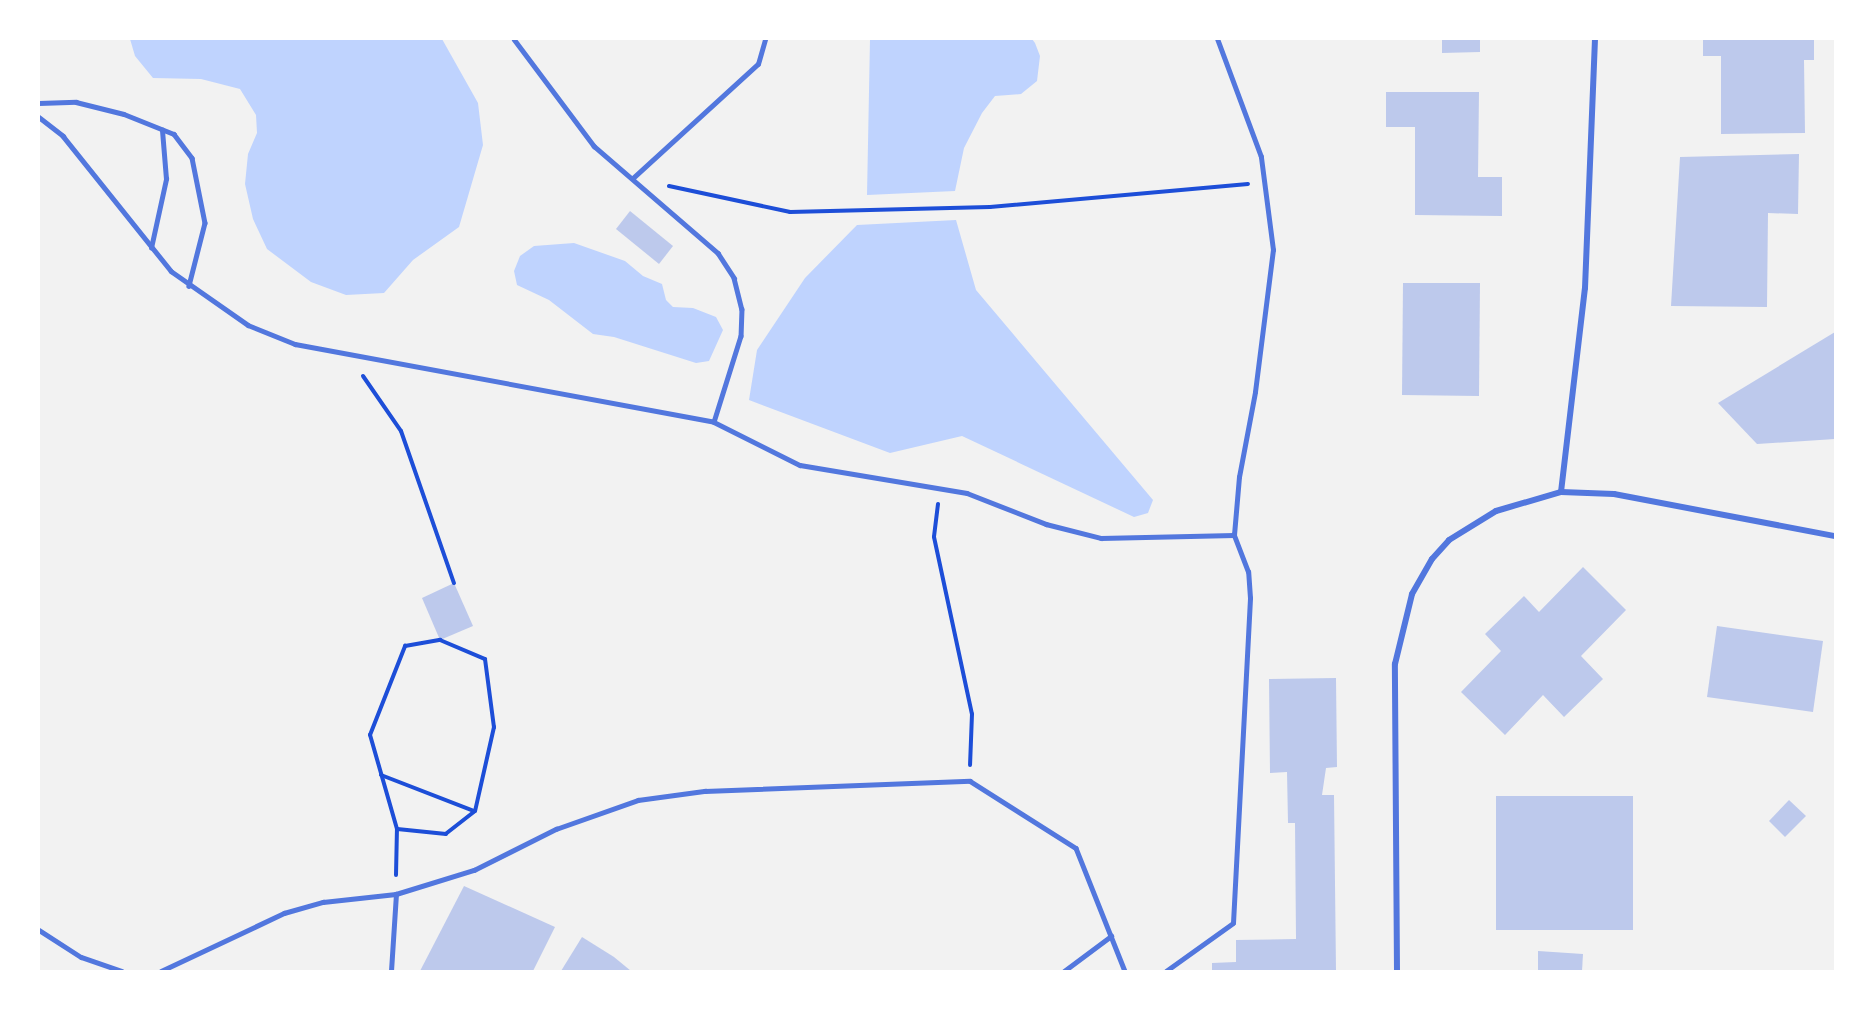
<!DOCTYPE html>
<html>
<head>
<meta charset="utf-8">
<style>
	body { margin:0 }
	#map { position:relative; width:1874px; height:1010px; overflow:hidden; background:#f2f2f2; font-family:Montserrat,sans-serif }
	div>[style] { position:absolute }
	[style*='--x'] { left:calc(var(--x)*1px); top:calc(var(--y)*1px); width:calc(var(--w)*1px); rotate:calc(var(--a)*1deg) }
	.water>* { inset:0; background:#bfd3fe }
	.building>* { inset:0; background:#bdc9ec }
	.path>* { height:4px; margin:-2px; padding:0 2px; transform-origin:2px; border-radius:2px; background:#1d4ed8 }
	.service>* { height:4.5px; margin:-2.25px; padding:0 2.25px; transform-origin:2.25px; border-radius:2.25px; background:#5277de }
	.pedestrian>* { height:5px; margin:-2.5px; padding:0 2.5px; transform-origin:2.5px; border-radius:2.5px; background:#5277de }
	.minor>* { height:6px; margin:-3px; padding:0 3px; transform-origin:3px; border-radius:3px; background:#5277de }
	span { translate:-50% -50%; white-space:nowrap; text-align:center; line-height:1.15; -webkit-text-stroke:6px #fff; paint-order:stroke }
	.frame { position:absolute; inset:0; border:40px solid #fff; pointer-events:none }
</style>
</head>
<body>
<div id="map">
	<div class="water">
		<div style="clip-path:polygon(130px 39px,442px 39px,478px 103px,483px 145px,459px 227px,413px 260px,384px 293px,346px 295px,311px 282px,267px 249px,253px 219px,245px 184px,248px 154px,257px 133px,256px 115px,240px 89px,201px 79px,153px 78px,135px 56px)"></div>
		<div style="clip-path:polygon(870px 39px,1032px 39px,1035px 43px,1040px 56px,1037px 81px,1021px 94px,995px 96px,982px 113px,964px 148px,955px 191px,867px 195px)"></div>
		<div style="clip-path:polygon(956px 220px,976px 290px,1153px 500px,1148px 513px,1134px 517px,962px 436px,890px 453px,749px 400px,757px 350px,805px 278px,857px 225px)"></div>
		<div style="clip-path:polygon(574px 243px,625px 261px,643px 276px,662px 284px,666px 300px,673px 307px,693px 308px,716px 317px,723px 330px,709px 361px,696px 363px,614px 337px,593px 334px,549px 300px,517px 285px,514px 271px,520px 256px,534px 246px)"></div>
	</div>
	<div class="building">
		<div style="clip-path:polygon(1442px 39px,1480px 39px,1480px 52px,1442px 53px)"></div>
		<div style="clip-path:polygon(1703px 39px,1814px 39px,1814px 60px,1804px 60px,1805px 133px,1721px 134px,1721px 56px,1703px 56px)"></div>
		<div style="clip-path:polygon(1386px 92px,1479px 92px,1478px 177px,1502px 177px,1502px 216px,1415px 215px,1415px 127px,1386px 127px)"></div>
		<div style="clip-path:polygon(1799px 154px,1798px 214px,1768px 213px,1767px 307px,1671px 306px,1680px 157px)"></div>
		<div style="clip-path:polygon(630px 211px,673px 246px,659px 264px,616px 229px)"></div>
		<div style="clip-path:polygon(1403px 283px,1480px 283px,1479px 396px,1402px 395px)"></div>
		<div style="clip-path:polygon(1835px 332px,1835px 439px,1757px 444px,1718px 403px)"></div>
		<div style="clip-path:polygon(1583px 567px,1626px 610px,1581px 656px,1603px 679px,1564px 717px,1543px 695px,1505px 735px,1461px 692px,1501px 651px,1485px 634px,1524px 596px,1539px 612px)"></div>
		<div style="clip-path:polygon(454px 583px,473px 626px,440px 640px,422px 598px)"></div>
		<div style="clip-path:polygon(1717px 626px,1823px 641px,1813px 712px,1707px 697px)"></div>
		<div style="clip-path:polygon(1336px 678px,1337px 767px,1326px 768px,1322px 795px,1334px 795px,1336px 971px,1212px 971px,1212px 963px,1236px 962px,1236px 940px,1296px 939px,1295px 823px,1288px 823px,1287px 772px,1270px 773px,1269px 679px)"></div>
		<div style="clip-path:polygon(1496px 796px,1633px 796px,1633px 930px,1496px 930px)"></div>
		<div style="clip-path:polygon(1789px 800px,1806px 816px,1785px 837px,1769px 821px)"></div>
		<div style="clip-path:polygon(464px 886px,555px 927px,533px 971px,420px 971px)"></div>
		<div style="clip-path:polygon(582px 937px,614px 957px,631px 971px,561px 971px)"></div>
		<div style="clip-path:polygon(1538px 951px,1583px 954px,1582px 971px,1538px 971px)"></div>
	</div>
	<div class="path">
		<div style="--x:669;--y:186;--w:124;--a:12.1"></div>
		<div style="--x:790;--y:212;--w:200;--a:-1.4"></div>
		<div style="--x:990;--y:207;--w:259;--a:-5.1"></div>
		<div style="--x:363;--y:376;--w:67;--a:55.4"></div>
		<div style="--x:401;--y:431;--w:161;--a:70.8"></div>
		<div style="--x:938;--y:504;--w:33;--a:97"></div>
		<div style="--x:934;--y:537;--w:181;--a:77.9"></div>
		<div style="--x:972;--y:714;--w:51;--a:92.2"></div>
		<div style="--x:381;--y:775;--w:100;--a:21.2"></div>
		<div style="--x:396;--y:875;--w:46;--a:-88.8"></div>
		<div style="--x:397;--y:829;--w:98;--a:-106"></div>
		<div style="--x:370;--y:735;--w:96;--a:-68.5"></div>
		<div style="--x:405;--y:646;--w:36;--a:-10"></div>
		<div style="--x:440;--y:640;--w:49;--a:22.9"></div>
		<div style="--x:485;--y:659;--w:69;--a:82.5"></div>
		<div style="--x:494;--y:727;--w:86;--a:102.7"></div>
		<div style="--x:475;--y:811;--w:37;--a:142"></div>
		<div style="--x:446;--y:834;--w:49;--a:-174.2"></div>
	</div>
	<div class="service">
		<div style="--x:514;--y:39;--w:134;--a:53.2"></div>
		<div style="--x:594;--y:146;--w:164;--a:40.8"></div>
		<div style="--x:718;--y:253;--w:30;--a:57"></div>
		<div style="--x:734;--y:278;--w:32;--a:76"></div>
		<div style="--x:742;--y:309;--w:27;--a:92"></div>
		<div style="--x:741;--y:336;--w:90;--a:107.4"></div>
		<div style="--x:39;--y:103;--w:37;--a:-2"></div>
		<div style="--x:76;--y:102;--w:49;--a:14"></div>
		<div style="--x:124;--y:114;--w:54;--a:21.8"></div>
		<div style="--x:174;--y:134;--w:30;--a:53"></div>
		<div style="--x:192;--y:158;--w:66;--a:78.7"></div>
		<div style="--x:205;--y:223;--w:65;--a:104.3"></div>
		<div style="--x:39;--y:117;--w:31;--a:38"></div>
		<div style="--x:63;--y:136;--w:173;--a:51.3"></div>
		<div style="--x:171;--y:271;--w:94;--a:35"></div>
		<div style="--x:248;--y:325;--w:51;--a:22"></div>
		<div style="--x:295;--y:344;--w:426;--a:10.5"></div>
		<div style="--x:714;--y:422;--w:96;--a:26.6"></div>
		<div style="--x:800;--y:465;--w:169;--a:9.5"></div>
		<div style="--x:967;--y:493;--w:85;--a:21.4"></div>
		<div style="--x:1046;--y:524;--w:57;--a:14.3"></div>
		<div style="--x:1101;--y:538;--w:133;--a:-1.3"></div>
		<div style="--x:633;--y:178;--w:169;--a:-42.4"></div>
		<div style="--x:758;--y:64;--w:26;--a:-74"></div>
		<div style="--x:151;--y:248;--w:71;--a:-77.7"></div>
		<div style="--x:166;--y:179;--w:49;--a:-94.7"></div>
		<div style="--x:39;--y:930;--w:50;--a:32.7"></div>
		<div style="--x:81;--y:957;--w:43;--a:18.9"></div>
		<div style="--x:161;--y:971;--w:136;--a:-25.2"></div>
		<div style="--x:284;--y:913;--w:41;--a:-15.8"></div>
		<div style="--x:323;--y:902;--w:73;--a:-6.3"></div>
		<div style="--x:396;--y:894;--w:82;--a:-17.1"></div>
		<div style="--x:474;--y:870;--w:92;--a:-26.6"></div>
		<div style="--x:556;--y:829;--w:87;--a:-19.5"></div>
		<div style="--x:638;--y:800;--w:68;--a:-7.7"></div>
		<div style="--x:705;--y:791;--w:265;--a:-2.2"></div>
		<div style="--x:970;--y:781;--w:125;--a:32.3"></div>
		<div style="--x:1076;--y:848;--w:132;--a:68.3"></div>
		<div style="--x:391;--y:971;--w:77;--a:-86.3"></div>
		<div style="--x:1166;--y:971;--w:82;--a:-35.6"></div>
		<div style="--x:1233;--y:923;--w:325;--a:-87"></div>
		<div style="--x:1250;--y:598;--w:26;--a:-94"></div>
		<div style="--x:1248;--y:572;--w:40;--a:-111"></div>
		<div style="--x:1234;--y:535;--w:58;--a:-85.1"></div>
		<div style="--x:1239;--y:477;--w:86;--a:-79.3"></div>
		<div style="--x:1255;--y:392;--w:143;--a:-82.8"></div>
		<div style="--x:1273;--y:250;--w:94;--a:-97.4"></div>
		<div style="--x:1261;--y:157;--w:126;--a:-110.4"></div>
	</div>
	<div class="pedestrian">
		<div style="--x:1064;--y:971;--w:59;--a:-36.7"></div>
	</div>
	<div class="minor">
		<div style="--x:1561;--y:492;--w:205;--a:-83.3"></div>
		<div style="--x:1585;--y:288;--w:249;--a:-87.7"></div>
		<div style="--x:1397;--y:971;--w:307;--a:-90.4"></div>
		<div style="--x:1395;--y:664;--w:72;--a:-76.3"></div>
		<div style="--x:1412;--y:594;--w:40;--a:-60.3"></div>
		<div style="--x:1432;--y:559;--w:25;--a:-48"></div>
		<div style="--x:1449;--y:540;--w:55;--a:-31.7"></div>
		<div style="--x:1496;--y:511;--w:68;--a:-16.3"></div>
		<div style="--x:1561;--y:492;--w:53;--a:2.2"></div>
		<div style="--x:1614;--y:494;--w:225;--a:10.8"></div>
	</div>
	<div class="frame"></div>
</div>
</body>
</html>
